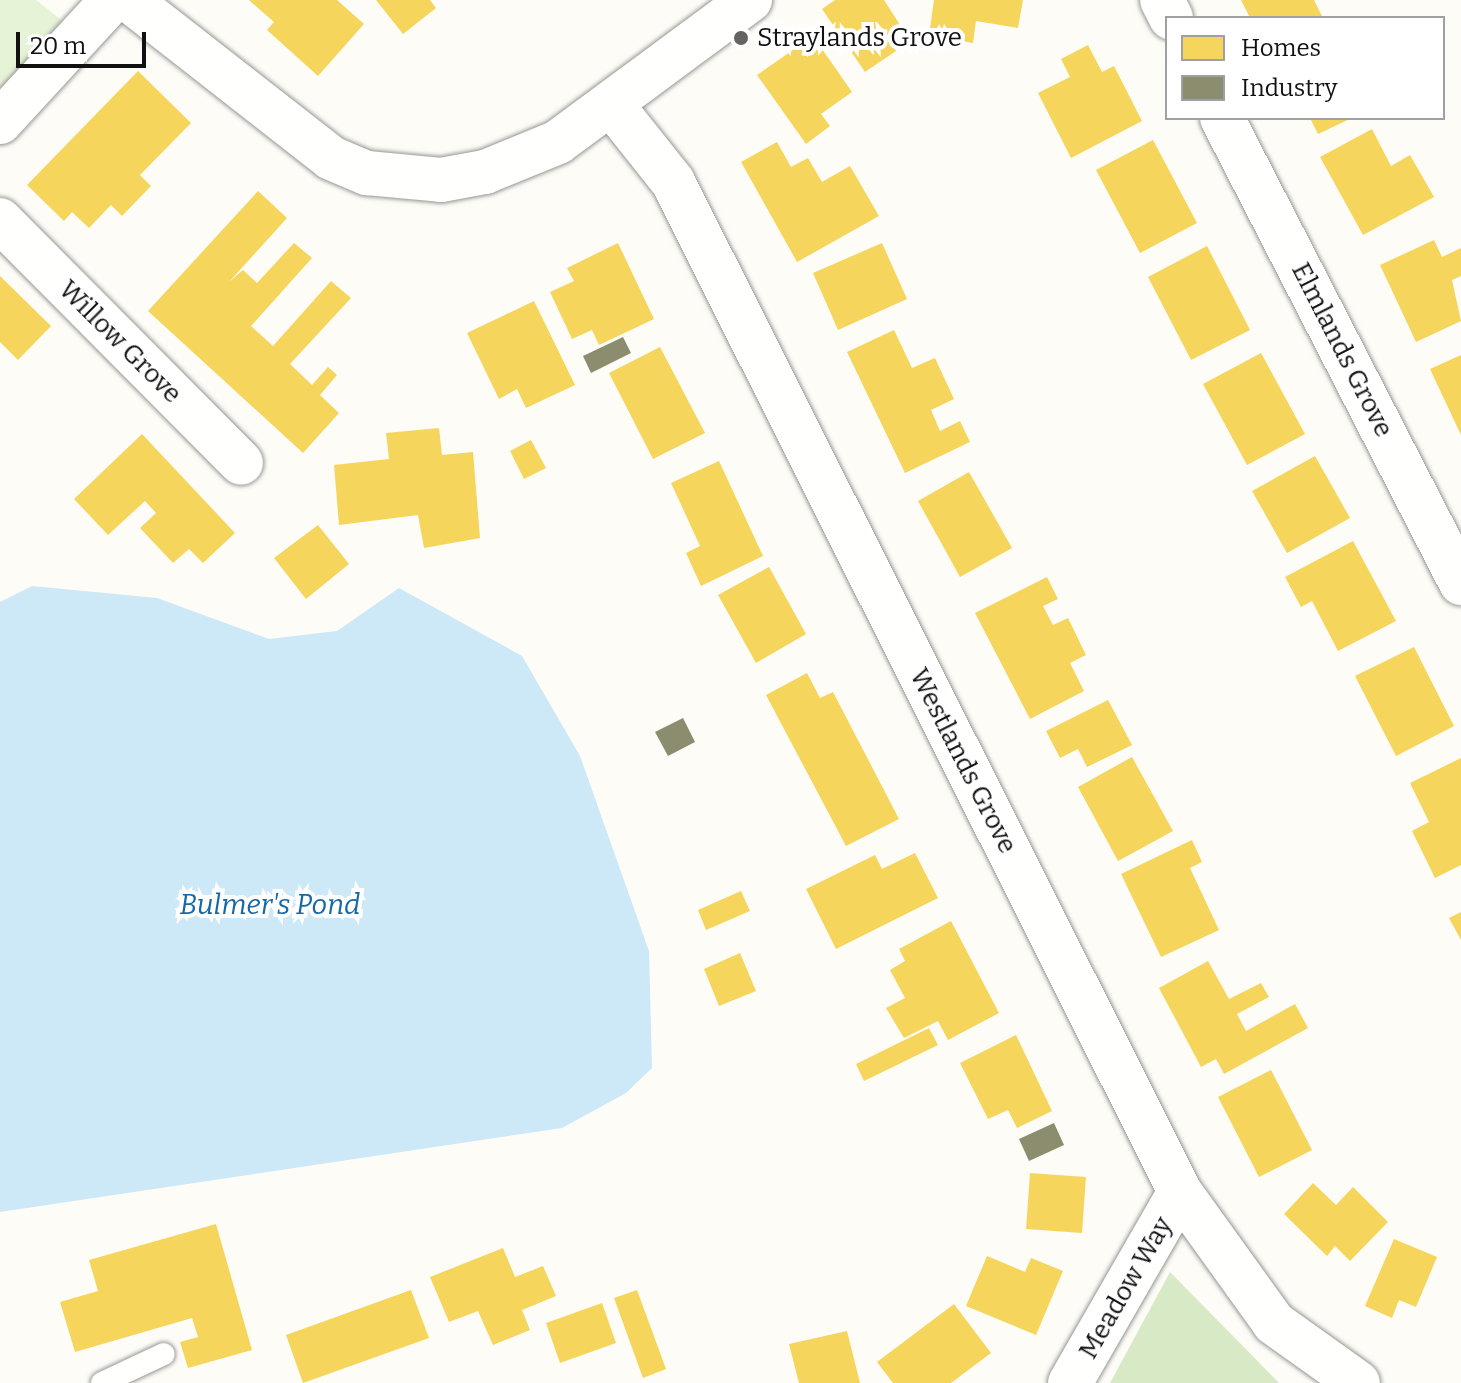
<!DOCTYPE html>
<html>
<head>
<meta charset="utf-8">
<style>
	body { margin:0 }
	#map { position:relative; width:1461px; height:1383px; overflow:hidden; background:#fdfcf7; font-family:Bitter,serif }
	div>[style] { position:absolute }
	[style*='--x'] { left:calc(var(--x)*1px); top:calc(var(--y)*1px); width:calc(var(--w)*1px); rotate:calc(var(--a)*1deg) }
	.green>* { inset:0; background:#e7f3d7 }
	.forest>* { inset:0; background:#d8eac5 }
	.water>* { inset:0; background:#cde8f7 }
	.homes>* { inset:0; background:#f6d55c }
	.industry>* { inset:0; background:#8c8c6e }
	.roads { filter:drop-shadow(0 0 2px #979795) drop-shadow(0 0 2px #979795) }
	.lane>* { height:22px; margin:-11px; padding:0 11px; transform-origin:11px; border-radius:11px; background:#fffffe }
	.street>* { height:44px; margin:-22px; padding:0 22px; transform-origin:22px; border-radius:22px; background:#fffffe }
	.dots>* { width:22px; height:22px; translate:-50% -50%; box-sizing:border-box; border:4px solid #fff; border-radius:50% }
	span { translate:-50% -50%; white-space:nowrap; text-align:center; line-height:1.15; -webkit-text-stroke:8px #fff; paint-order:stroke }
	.poi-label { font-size:26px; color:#111 }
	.left { translate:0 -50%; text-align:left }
	.street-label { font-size:26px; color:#111 }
	.water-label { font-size:28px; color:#1768a6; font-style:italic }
	.legend { position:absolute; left:1165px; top:16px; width:280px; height:104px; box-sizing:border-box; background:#fff; border:2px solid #a0a0a0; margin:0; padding:10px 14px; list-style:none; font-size:24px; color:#111 }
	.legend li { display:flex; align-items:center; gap:16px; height:40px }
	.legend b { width:40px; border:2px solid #a0a0a0 }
	.scale { position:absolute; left:16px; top:32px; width:130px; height:36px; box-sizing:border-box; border:4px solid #111; border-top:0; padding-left:10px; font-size:24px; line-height:28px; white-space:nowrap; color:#111; -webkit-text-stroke:6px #fff; paint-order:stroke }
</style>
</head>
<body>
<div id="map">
	<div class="green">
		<div style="clip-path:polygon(0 0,36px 0,69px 26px,0 100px)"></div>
	</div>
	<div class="forest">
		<div style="clip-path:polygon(1170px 1272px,1279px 1383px,1110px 1383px)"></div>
	</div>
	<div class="water">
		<div style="clip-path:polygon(32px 586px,157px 598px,269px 639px,337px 631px,399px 588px,522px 656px,580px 756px,649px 951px,652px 1068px,626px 1093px,562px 1128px,0 1212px,0 602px)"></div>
	</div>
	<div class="homes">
		<div style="clip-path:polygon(249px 0,337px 0,364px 24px,318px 76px,267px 30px,274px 22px)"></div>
		<div style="clip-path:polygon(376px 0,430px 0,436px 8px,403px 34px)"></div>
		<div style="clip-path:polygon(835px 0,884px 0,904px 31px,889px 40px,896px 51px,865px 72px,822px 9px)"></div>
		<div style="clip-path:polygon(934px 0,1023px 0,1018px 28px,976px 21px,973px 43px,929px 35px)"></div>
		<div style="clip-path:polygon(1241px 0,1314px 0,1323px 18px,1250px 18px)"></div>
		<div style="clip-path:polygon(813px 36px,852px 92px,821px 114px,830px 126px,806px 144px,757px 75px)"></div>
		<div style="clip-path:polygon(1088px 45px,1102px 72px,1114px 66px,1142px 121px,1071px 158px,1038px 93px,1070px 77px,1061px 59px)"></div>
		<div style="clip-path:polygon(138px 71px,191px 123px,140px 175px,151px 186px,122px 216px,111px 205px,89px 228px,72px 212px,64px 221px,27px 185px)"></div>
		<div style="clip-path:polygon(1310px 118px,1352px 118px,1318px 134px)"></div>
		<div style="clip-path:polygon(1372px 129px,1391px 166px,1410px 155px,1434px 197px,1363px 235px,1320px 157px)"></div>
		<div style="clip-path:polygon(1153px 140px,1197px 223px,1140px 253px,1096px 170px)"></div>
		<div style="clip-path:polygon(777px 142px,791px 167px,808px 158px,822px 182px,850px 166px,879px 216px,797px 262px,741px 162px)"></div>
		<div style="clip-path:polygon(258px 191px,287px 218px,229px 282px,243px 270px,257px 283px,294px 243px,312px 258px,251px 326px,273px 346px,331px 281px,351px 298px,290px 364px,312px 385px,328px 367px,337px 375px,320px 395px,339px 413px,303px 453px,148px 311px)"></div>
		<div style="clip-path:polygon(1434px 240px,1442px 257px,1461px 248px,1461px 276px,1452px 280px,1461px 321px,1416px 342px,1380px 265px)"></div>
		<div style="clip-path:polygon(618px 243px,654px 319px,599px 345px,592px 330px,572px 339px,550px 292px,574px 281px,567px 268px)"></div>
		<div style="clip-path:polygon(882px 243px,907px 299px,838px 330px,813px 273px)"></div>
		<div style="clip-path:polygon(1207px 246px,1250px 330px,1191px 360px,1148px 277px)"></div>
		<div style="clip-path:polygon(0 276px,51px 326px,18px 360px,0 342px)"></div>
		<div style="clip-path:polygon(534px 301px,575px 385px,526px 408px,517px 389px,499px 399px,467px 333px)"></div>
		<div style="clip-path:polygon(894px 330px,912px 368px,935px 358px,954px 399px,931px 410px,940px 431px,960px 421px,970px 442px,905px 473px,847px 352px)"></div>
		<div style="clip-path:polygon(660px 347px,705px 433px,653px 459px,609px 373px)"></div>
		<div style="clip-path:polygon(1261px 353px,1305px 434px,1247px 465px,1203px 384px)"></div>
		<div style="clip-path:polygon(1461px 355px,1461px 435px,1430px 369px)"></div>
		<div style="clip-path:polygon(439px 428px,442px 455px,473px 452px,480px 538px,424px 548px,418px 515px,339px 525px,334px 465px,389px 459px,386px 433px)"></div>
		<div style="clip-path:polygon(142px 434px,235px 533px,203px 563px,189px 549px,173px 563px,140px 528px,156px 513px,145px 501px,108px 535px,74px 499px)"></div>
		<div style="clip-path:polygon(531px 440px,546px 468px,524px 479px,510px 451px)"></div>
		<div style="clip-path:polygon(1315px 456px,1350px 518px,1287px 553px,1252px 491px)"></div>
		<div style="clip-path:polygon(719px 461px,763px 556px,701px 586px,686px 553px,700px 546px,671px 483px)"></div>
		<div style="clip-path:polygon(969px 472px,1012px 548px,960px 577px,918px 501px)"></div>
		<div style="clip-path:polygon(318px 525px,349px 564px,306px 599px,274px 558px)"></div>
		<div style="clip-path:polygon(1353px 541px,1396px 621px,1338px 651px,1312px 601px,1301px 607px,1285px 577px)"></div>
		<div style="clip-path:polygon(769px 567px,806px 634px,756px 663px,718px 595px)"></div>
		<div style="clip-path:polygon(1047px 577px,1058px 599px,1043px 606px,1053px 625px,1068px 618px,1086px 655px,1070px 663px,1084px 691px,1030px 719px,975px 613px)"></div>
		<div style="clip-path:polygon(1414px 647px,1454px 726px,1396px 756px,1355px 676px)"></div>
		<div style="clip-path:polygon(807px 673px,820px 698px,833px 692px,899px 819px,846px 846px,766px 695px)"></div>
		<div style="clip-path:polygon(1108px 700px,1132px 745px,1087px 767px,1078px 749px,1060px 758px,1046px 731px)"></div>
		<div style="clip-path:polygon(1132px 757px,1173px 831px,1118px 861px,1078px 787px)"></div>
		<div style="clip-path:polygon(1461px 758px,1461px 865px,1435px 878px,1412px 831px,1429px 822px,1410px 783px)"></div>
		<div style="clip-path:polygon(1192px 840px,1202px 862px,1190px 868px,1219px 930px,1161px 957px,1121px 874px)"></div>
		<div style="clip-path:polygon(915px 853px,938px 898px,836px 949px,806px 889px,875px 855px,882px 869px)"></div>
		<div style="clip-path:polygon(741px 891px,750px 911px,706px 930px,698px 910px)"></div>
		<div style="clip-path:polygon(1461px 912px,1461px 940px,1449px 918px)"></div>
		<div style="clip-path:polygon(951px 921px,999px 1013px,948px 1040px,938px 1021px,904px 1038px,886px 1008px,905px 998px,890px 970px,905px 961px,899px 949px)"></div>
		<div style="clip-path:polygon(740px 953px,756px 991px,719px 1006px,704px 969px)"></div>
		<div style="clip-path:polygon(1208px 961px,1229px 999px,1261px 983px,1269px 997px,1237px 1014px,1246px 1031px,1295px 1004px,1308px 1028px,1224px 1074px,1216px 1059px,1201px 1067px,1159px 988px)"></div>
		<div style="clip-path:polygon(929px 1028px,938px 1045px,864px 1081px,856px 1064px)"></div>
		<div style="clip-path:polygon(1016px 1035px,1052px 1111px,1017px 1128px,1008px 1110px,988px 1119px,960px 1063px)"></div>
		<div style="clip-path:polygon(1271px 1070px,1312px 1150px,1259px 1177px,1218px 1097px)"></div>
		<div style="clip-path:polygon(1030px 1173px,1086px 1177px,1082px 1233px,1026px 1229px)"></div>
		<div style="clip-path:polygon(1313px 1183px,1336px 1205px,1353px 1187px,1388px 1222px,1350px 1261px,1335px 1246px,1327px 1256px,1284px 1214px)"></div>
		<div style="clip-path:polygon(216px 1224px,252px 1350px,188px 1368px,180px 1342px,198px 1337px,192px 1318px,75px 1352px,60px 1302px,98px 1291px,89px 1260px)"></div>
		<div style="clip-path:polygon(1394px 1239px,1437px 1257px,1416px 1307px,1399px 1300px,1392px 1318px,1365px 1306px)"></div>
		<div style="clip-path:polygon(503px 1248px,515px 1277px,543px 1266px,556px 1296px,522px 1310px,530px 1330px,493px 1345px,478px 1311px,449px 1322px,430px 1277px)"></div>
		<div style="clip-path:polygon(987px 1256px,1025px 1272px,1031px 1258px,1063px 1271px,1036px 1335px,966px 1306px)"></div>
		<div style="clip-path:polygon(411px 1290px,429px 1338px,303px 1383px,286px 1335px)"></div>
		<div style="clip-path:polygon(637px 1290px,666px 1369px,643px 1378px,614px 1298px)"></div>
		<div style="clip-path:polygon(602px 1303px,616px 1343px,560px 1363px,546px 1323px)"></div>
		<div style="clip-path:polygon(954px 1304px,991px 1353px,951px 1383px,893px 1383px,877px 1362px)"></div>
		<div style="clip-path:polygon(847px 1331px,860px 1383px,799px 1383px,789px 1344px)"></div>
	</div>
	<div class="industry">
		<div style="clip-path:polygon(623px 337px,631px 353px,591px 373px,583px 356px)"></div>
		<div style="clip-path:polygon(683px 718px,695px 742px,668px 756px,655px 732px)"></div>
		<div style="clip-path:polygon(1054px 1123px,1064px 1145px,1029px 1161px,1019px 1139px)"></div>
	</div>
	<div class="roads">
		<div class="lane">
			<div style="--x:102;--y:1383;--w:68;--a:-25.1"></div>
		</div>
		<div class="street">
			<div style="--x:129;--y:0;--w:256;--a:38"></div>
			<div style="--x:331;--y:158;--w:39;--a:23"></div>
			<div style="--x:367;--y:173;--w:74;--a:5.4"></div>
			<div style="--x:441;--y:180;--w:45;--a:-10.3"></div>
			<div style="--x:485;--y:172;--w:79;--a:-22.3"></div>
			<div style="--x:558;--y:142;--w:239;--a:-36.5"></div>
			<div style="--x:1162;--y:0;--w:20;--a:63"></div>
			<div style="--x:611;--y:104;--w:100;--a:51.5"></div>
			<div style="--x:673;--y:182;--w:1130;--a:63.34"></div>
			<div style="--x:1180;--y:1192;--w:161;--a:54.3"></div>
			<div style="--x:1274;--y:1323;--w:103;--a:35.5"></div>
			<div style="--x:1222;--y:118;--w:523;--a:62.8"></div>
			<div style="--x:0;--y:122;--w:166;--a:-47.4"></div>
			<div style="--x:0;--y:220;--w:342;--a:45.2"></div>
			<div style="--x:1070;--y:1383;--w:220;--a:-60.1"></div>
		</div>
	</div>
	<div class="dots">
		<div style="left:741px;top:38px;background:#646362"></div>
	</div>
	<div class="poi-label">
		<span class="left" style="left:757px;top:38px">Straylands Grove</span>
	</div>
	<div class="street-label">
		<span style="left:120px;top:342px;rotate:45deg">Willow Grove</span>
		<span style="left:1342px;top:350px;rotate:63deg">Elmlands Grove</span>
		<span style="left:963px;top:761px;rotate:63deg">Westlands Grove</span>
		<span style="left:1126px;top:1288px;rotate:-60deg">Meadow Way</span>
	</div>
	<div class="water-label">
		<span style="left:270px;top:905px">Bulmer's Pond</span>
	</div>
	<ul class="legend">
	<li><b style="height:22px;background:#f6d55c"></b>Homes</li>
	<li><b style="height:22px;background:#8c8c6e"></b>Industry</li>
	</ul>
	<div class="scale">20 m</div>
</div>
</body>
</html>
